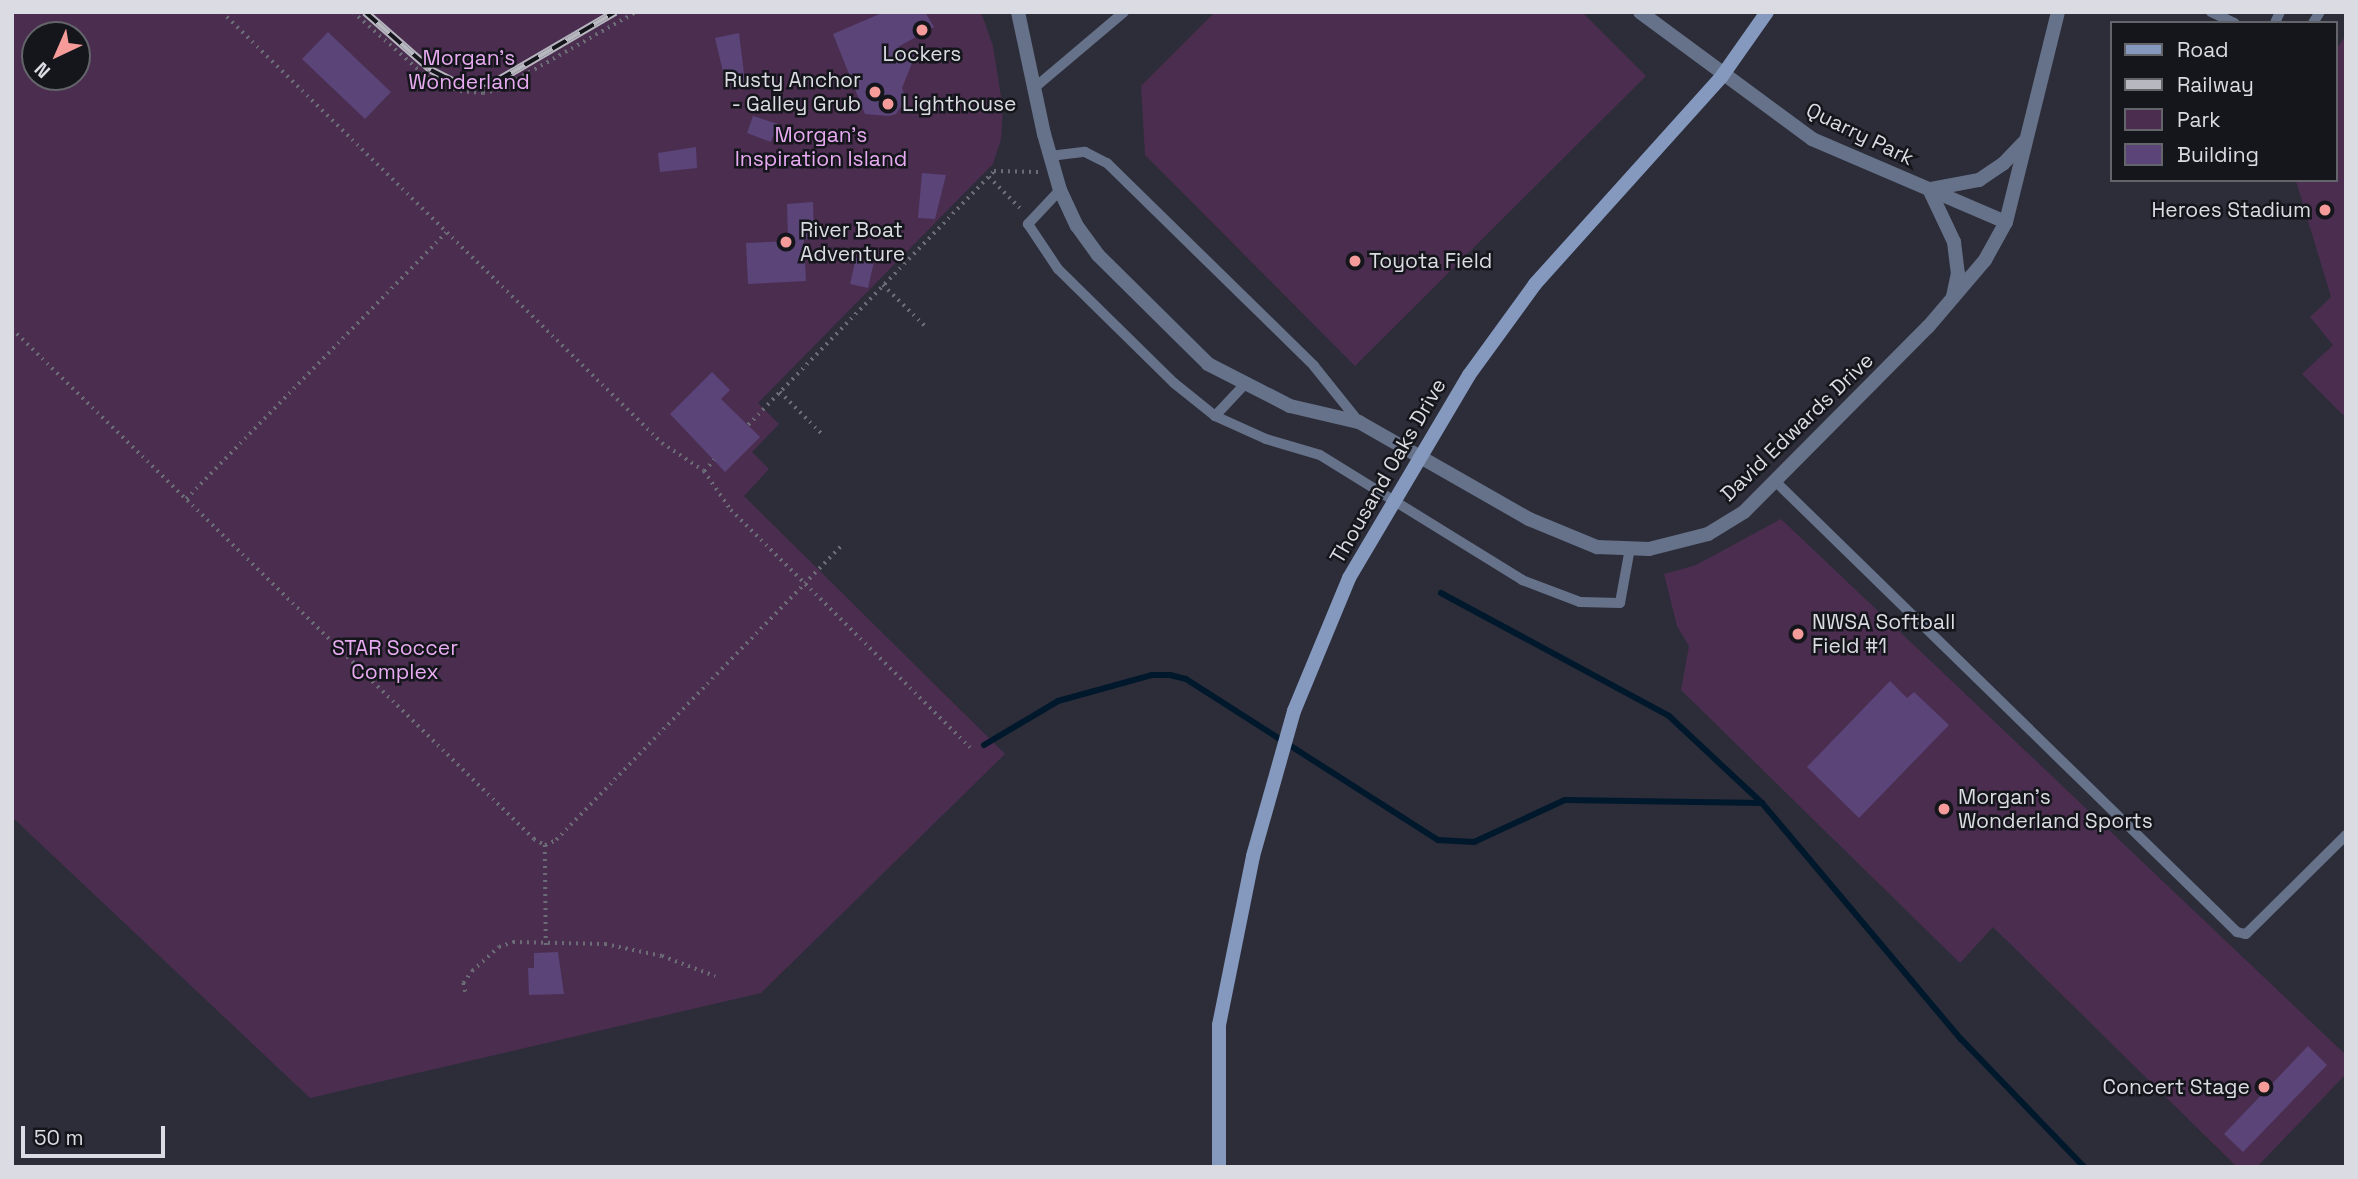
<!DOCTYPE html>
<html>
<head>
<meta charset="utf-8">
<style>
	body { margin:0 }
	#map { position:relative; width:2358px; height:1179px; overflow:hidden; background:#2c2d39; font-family:"Space Grotesk",sans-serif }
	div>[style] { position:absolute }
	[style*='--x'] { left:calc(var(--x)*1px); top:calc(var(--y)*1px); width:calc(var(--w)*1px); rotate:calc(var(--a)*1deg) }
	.green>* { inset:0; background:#4a2d4f }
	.stream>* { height:6px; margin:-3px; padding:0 3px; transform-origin:3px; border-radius:3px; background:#00182c }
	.building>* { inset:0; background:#5a4478 }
	.path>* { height:3.5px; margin-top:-1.75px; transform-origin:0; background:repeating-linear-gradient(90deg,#6b6c76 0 2px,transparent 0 7px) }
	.service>* { height:10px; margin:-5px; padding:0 5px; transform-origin:5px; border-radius:5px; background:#667289 }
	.tertiary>* { height:14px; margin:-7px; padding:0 7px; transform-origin:7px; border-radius:7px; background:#667289 }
	.secondary>* { height:14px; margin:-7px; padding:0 7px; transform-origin:7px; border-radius:7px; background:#8598bd }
	.rail>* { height:8px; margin-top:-4px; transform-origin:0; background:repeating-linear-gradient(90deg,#15161b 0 16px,#b6b7bf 0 32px); box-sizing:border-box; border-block:2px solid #b6b7bf }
	.secondary-bridge>* { height:14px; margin:-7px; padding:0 7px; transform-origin:7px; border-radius:7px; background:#8598bd }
	.dots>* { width:19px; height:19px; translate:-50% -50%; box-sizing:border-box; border:4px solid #15161b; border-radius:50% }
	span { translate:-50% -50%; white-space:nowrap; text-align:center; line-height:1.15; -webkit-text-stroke:5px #15161b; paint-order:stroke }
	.poi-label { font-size:21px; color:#dbdce3 }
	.right { translate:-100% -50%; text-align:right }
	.left { translate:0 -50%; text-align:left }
	.park-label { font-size:21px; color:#e8abf2 }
	.street-label { font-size:21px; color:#dbdce3 }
	.frame { position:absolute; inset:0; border:14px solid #dbdce3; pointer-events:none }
	.legend { position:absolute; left:2110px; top:21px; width:228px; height:161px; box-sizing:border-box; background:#15161b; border:2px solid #64656b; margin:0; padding:9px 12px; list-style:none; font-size:21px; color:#dbdce3 }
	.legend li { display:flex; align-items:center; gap:14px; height:35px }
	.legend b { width:35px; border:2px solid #64656b }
	.north { position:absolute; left:21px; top:21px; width:70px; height:70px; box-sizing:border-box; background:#15161b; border:2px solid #64656b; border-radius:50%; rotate:224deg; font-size:19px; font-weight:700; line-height:28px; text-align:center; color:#dbdce3 }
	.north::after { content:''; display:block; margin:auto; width:24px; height:32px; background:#f59b9a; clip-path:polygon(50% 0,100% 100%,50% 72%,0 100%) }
	.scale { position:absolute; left:21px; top:1126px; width:144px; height:32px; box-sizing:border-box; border:4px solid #dbdce3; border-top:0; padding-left:9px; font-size:21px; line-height:24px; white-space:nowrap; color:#dbdce3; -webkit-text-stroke:5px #15161b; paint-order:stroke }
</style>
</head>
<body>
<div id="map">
	<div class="green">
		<div style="clip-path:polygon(evenodd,12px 12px,981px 12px,993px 46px,1003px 109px,1001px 139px,993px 164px,758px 403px,779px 424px,752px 452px,769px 469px,744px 496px,1005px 754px,761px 993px,310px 1098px,12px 817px,12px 12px,35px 35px,77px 35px,77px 77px,35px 77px,35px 35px)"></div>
		<div style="clip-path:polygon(1215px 12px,1582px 12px,1646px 76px,1355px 366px,1145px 155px,1141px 86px)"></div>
		<div style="clip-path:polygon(2346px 35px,2346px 412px,2343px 415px,2302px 374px,2333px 345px,2310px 317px,2331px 297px,2296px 181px,2335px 180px,2335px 51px)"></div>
		<div style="clip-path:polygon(1781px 519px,2346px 1055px,2346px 1074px,2257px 1167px,2237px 1167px,1993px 927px,1960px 963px,1681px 690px,1689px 646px,1677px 626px,1664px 574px,1696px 565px)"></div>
	</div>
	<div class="stream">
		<div style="--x:1441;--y:593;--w:259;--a:28.3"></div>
		<div style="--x:1669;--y:716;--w:127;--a:43.1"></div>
		<div style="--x:1762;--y:803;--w:309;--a:49.9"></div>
		<div style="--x:1961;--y:1039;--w:178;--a:46.1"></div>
		<div style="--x:984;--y:745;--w:86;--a:-30.7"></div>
		<div style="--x:1058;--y:701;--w:98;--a:-15.5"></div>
		<div style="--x:1152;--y:675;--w:18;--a:0"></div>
		<div style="--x:1170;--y:675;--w:16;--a:14"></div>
		<div style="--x:1186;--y:679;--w:299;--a:32.6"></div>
		<div style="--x:1438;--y:840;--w:36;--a:3"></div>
		<div style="--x:1474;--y:842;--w:100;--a:-24.8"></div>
		<div style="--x:1565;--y:800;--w:197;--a:0.9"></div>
	</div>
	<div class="building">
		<div style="clip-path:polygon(884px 12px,925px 12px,934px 27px,898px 47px,916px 53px,902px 88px,906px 99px,896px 114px,889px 116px,865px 114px,833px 34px)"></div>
		<div style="clip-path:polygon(328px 32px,391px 92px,365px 119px,302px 59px)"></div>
		<div style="clip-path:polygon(739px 33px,745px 82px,726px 85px,715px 38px)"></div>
		<div style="clip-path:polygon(753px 116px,778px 124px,771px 142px,747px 133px)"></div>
		<div style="clip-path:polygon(696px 147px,697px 168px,660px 172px,658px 153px)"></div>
		<div style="clip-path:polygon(922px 173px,946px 175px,935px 219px,918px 218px)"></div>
		<div style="clip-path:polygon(813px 202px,814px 239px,804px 240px,806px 281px,748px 284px,746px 243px,788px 241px,787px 204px)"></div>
		<div style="clip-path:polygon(856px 258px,874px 262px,868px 288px,850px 284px)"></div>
		<div style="clip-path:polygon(712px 372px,730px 390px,721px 399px,760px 437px,725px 472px,670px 414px)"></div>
		<div style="clip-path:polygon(1890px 681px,1907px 698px,1914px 692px,1949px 725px,1859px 818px,1807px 767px)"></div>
		<div style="clip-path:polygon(558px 952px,564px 994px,529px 995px,528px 968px,534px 968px,534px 953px)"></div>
		<div style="clip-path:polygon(2308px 1046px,2327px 1065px,2243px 1152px,2224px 1134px)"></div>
	</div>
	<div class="path">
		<div style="--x:222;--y:12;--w:616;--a:44.41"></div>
		<div style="--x:662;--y:443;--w:50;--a:33.7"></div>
		<div style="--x:704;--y:471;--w:47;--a:55.3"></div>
		<div style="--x:731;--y:510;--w:337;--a:44.8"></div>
		<div style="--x:353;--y:12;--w:100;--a:41.3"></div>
		<div style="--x:428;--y:78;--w:35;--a:22"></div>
		<div style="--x:460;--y:91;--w:23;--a:5"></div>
		<div style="--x:483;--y:93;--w:15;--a:-11"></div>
		<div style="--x:498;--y:90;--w:159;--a:-29.5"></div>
		<div style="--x:882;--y:164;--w:26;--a:2"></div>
		<div style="--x:989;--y:177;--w:47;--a:45"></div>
		<div style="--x:883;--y:285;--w:62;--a:44.3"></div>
		<div style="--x:12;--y:329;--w:730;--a:44.33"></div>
		<div style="--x:534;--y:839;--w:13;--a:29"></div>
		<div style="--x:545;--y:845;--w:12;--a:-24"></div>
		<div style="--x:556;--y:840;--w:411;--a:-45.9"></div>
		<div style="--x:780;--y:392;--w:61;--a:45"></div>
		<div style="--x:748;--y:425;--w:354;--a:-45.9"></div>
		<div style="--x:994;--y:171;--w:44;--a:1.3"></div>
		<div style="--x:704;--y:471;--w:15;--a:-48"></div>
		<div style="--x:186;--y:499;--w:372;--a:-45.7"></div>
		<div style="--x:545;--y:845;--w:103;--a:89.4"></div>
		<div style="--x:465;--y:992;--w:9;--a:-103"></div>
		<div style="--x:463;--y:983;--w:15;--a:-53"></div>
		<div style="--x:472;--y:971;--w:36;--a:-42"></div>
		<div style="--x:499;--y:947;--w:15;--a:-20"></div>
		<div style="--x:513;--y:942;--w:92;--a:1.2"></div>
		<div style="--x:605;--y:944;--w:58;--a:11.9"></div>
		<div style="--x:662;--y:956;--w:57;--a:20.7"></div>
	</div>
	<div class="service">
		<div style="--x:2211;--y:12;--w:26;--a:25"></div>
		<div style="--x:2275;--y:23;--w:12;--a:-66"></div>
		<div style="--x:2313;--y:23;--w:13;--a:-58"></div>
		<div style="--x:1033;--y:89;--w:119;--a:-40.2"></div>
		<div style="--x:1050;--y:156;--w:35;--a:-7"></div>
		<div style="--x:1085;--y:152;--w:25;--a:27"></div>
		<div style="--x:1107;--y:163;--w:290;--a:44.4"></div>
		<div style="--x:1314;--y:366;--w:72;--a:51.2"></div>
		<div style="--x:1060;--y:190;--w:47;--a:133.3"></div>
		<div style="--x:1028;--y:224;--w:54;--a:56.3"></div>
		<div style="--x:1058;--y:269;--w:163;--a:44.5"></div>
		<div style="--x:1174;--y:383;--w:53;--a:38.8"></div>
		<div style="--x:1215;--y:416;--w:56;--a:24.3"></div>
		<div style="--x:1266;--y:439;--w:56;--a:16.5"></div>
		<div style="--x:1320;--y:455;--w:238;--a:31.7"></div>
		<div style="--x:1522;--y:580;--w:62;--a:20.8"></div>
		<div style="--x:1580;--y:602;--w:40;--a:1.4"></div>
		<div style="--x:1620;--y:603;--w:56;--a:-79.7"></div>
		<div style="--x:1215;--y:416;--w:42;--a:-46.9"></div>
		<div style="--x:1775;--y:481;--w:646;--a:44.31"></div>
		<div style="--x:2237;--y:932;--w:9;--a:13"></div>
		<div style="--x:2246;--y:934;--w:141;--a:-44.7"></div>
	</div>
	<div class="tertiary">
		<div style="--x:1018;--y:12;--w:125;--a:78"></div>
		<div style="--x:1044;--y:134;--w:58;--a:74.1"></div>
		<div style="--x:1060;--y:190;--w:40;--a:65"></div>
		<div style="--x:1077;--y:226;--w:36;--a:54"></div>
		<div style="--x:1098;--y:255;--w:155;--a:44.7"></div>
		<div style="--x:1208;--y:364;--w:92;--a:27.1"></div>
		<div style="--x:1290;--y:406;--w:71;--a:13.1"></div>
		<div style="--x:1359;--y:422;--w:196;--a:29.7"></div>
		<div style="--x:1529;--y:519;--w:74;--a:22.4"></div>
		<div style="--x:1597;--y:547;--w:52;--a:2.2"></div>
		<div style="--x:1649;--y:549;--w:61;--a:-14.3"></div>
		<div style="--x:1708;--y:534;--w:42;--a:-31.4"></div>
		<div style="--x:1744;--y:512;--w:261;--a:-45.2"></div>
		<div style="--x:1928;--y:327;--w:88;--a:-49.6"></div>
		<div style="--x:1985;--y:260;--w:43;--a:-61.1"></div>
		<div style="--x:2006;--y:222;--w:216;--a:-76.1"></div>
		<div style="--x:1640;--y:12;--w:214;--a:36.4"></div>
		<div style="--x:1812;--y:139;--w:211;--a:23.2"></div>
		<div style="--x:1929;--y:189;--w:59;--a:64.7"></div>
		<div style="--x:1954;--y:242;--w:31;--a:83"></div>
		<div style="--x:1958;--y:273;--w:25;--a:102"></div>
		<div style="--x:1931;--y:189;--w:49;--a:-10.6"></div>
		<div style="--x:1979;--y:180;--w:29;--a:-34"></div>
		<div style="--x:2003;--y:164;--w:32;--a:-46"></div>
	</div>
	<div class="secondary">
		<div style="--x:1469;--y:375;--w:112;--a:-54"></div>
		<div style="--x:1535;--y:284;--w:280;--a:-48"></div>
		<div style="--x:1722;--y:76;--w:78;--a:-54.9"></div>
		<div style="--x:1219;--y:1167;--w:142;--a:-90"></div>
		<div style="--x:1219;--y:1025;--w:172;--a:-78.6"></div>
	</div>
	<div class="rail">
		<div style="--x:365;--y:12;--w:88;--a:41.3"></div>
		<div style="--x:431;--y:70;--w:27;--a:27"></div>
		<div style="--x:455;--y:82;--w:20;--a:6"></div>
		<div style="--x:475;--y:84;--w:22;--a:-8"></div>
		<div style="--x:497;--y:81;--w:137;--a:-30.3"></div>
	</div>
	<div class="secondary-bridge">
		<div style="--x:1253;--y:856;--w:151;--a:-74.2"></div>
		<div style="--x:1294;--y:711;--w:144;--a:-67.5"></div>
		<div style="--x:1349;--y:578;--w:236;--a:-59.4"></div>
	</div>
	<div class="dots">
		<div style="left:922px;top:30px;background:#f59b9a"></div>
		<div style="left:875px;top:92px;background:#f59b9a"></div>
		<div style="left:888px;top:104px;background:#f59b9a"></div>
		<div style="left:2325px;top:210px;background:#f59b9a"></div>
		<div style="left:786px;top:242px;background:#f59b9a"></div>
		<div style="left:1355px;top:261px;background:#f59b9a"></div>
		<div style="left:1798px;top:634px;background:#f59b9a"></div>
		<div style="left:1944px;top:809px;background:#f59b9a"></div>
		<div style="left:2264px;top:1087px;background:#f59b9a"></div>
	</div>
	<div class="poi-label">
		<span style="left:922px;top:54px">Lockers</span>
		<span class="right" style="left:861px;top:92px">Rusty Anchor<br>- Galley Grub</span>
		<span class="left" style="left:902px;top:104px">Lighthouse</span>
		<span class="right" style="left:2311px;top:210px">Heroes Stadium</span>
		<span class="left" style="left:800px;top:242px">River Boat<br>Adventure</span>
		<span class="left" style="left:1369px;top:261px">Toyota Field</span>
		<span class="left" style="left:1812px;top:634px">NWSA Softball<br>Field #1</span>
		<span class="left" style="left:1958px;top:809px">Morgan’s<br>Wonderland Sports</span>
		<span class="right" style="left:2250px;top:1087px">Concert Stage</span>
	</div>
	<div class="park-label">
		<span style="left:469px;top:70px">Morgan's<br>Wonderland</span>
		<span style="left:821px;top:147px">Morgan's<br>Inspiration Island</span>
		<span style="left:395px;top:660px">STAR Soccer<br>Complex</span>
	</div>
	<div class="street-label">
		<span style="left:1860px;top:134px;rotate:26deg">Quarry Park</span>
		<span style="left:1797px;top:427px;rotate:-44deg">David Edwards Drive</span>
		<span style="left:1388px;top:471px;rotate:-60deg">Thousand Oaks Drive</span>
	</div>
	<div class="frame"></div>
	<ul class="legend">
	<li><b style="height:9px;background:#8598bd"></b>Road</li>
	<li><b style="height:9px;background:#b6b7bf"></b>Railway</li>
	<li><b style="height:19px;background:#4a2d4f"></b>Park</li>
	<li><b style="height:19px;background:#5a4478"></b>Building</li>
	</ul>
	<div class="north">N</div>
	<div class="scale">50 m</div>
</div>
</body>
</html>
